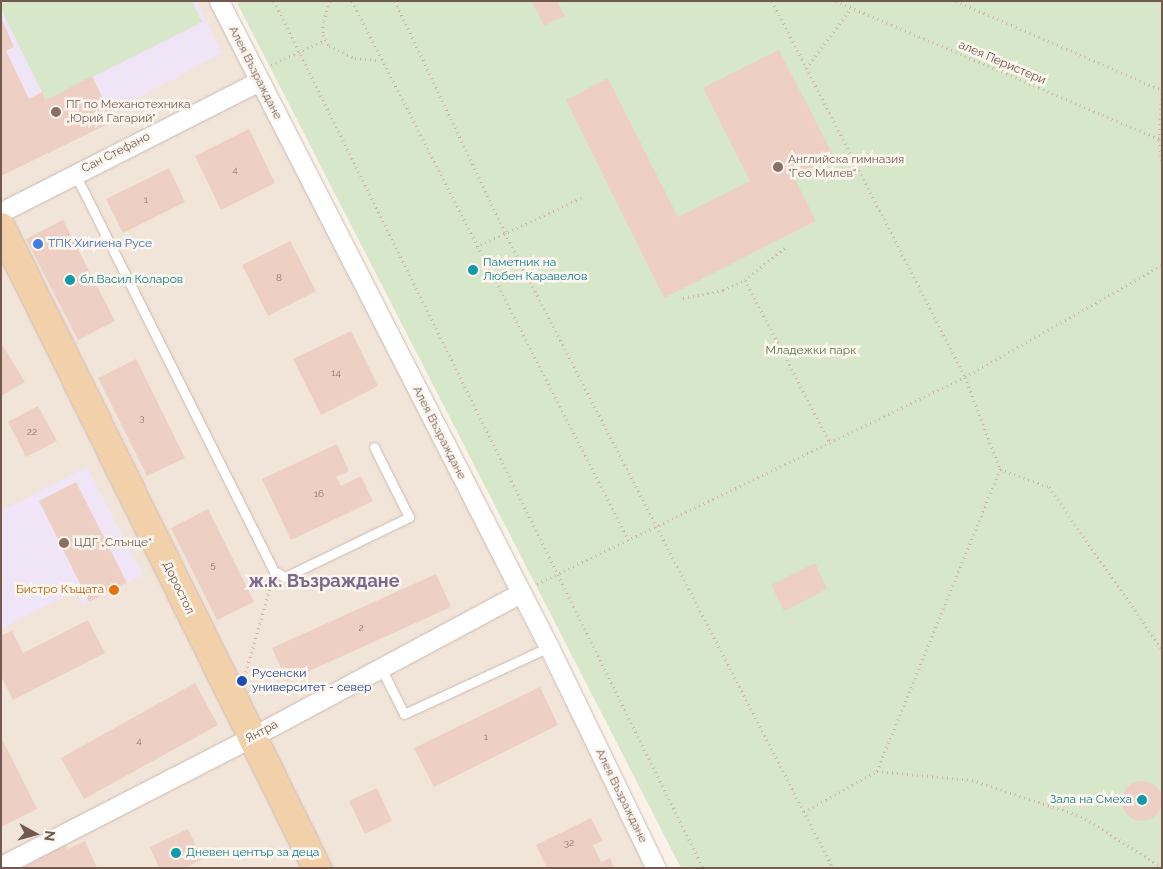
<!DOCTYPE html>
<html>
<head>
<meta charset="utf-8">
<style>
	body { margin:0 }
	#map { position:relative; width:1163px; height:869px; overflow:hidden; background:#faf2e9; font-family:Raleway,sans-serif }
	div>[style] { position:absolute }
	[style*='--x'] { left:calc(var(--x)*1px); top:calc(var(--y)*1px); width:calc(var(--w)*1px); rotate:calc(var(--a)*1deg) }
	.residential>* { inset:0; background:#f1e4d8 }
	.education>* { inset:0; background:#efe5f7 }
	.green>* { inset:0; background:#d7e7c9 }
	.building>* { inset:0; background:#edd0c3 }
	.round { border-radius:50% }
	.path>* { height:3px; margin-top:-1.5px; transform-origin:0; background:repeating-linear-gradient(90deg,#d2b4a6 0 1px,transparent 0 5px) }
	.roads { filter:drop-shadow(0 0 1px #cbbab0) drop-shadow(0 0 1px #cbbab0) }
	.lane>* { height:9px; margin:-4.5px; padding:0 4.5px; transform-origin:4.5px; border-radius:4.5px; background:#fff }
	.street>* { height:19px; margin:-9.5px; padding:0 9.5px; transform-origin:9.5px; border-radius:9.5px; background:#fff }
	.primary>* { height:28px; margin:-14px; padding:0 14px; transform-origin:14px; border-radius:14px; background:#f2d0a9 }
	.dots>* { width:14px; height:14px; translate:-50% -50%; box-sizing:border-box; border:2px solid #fdf6ef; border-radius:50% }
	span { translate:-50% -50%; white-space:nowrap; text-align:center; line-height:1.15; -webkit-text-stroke:5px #fdf6ef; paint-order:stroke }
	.number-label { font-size:10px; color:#91776c }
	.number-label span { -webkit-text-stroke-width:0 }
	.street-label { font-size:12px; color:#72594f }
	.education-label { font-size:12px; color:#785e54 }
	.left { translate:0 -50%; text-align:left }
	.shop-label { font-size:12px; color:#366cbe }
	.culture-label { font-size:12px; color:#0d838f }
	.right { translate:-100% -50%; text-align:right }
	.park-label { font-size:12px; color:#5a7748 }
	.food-label { font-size:12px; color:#c56008 }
	.transit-label { font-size:12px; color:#164399 }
	.district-label { font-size:18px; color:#7d678e; font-weight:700 }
	.frame { position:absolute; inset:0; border:2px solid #72594f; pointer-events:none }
	.north { position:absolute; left:10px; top:809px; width:50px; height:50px; -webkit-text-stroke:4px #fdf6ef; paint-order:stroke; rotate:97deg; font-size:14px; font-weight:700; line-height:20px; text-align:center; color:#72594f }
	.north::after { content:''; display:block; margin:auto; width:18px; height:22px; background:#72594f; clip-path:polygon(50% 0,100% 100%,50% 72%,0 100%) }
</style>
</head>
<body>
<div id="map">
	<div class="residential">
		<div style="clip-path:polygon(1px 1px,220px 1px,254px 79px,647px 868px,1px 868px)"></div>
	</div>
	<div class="education">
		<div style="clip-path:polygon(1px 1px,197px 1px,222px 53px,1px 171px)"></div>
		<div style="clip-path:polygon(87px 467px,143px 575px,83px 606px,75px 591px,1px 629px,1px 511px)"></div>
	</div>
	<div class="green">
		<div style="clip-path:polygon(1px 1px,192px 1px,202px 22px,46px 100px,1px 9px)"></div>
		<div style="clip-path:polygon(236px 1px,1162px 1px,1162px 868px,681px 868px)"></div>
	</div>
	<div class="building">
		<div style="clip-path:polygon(532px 1px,557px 1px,565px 16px,544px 26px)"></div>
		<div style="clip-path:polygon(1px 17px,14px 47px,6px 51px,29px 99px,42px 92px,46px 100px,92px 76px,114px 121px,1px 176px)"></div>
		<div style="clip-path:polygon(779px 50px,834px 157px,794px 177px,816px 221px,664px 298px,566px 100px,608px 78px,678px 217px,750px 181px,703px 88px)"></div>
		<div style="clip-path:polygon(249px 129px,275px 183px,221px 210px,195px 156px)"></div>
		<div style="clip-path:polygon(169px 168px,185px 202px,123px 233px,106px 199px)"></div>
		<div style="clip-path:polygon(63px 220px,115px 321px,78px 340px,26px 239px)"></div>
		<div style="clip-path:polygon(290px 241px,316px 291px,268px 316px,242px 265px)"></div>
		<div style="clip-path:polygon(351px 331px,378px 386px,321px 415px,293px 359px)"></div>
		<div style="clip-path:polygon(3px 346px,25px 382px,1px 396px,1px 347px)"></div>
		<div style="clip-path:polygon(136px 359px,185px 458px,147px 476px,98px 378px)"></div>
		<div style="clip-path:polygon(38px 406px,57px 441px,26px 457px,8px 422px)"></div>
		<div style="clip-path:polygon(337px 444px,349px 471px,336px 477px,341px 486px,361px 476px,373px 501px,291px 540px,262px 479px)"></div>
		<div style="clip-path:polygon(76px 482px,127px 583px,89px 602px,39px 501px)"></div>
		<div style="clip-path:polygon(208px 509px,254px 602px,217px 620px,171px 528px)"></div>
		<div style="clip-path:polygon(815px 563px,827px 589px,784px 611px,771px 585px)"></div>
		<div style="clip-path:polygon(436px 574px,451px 607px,287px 681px,272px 648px)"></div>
		<div style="clip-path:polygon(88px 620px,105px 653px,13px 700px,1px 676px,1px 636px,12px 631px,23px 653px)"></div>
		<div style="clip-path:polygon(195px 683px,218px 725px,84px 799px,61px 758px)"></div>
		<div style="clip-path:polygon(540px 687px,558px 725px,434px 787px,414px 748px)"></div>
		<div style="clip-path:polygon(1px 737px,37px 809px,1px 827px)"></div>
		<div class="round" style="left:1122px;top:781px;width:40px;height:40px"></div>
		<div style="clip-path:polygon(377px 788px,392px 821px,365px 834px,349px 801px)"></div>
		<div style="clip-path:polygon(591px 818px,603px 841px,593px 845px,601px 862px,610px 858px,614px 868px,547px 868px,536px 845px)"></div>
		<div style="clip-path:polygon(188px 829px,202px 859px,185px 868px,159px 868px,150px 847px)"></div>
		<div style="clip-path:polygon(85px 841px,97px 868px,23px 868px,66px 844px,68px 849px)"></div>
	</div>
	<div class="path">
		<div style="--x:274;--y:1;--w:967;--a:63.67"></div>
		<div style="--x:330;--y:1;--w:22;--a:108"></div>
		<div style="--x:323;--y:22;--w:13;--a:90"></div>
		<div style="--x:323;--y:35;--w:13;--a:61"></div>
		<div style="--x:329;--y:46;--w:29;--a:25"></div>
		<div style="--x:355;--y:58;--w:25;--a:5"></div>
		<div style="--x:352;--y:1;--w:607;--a:62.84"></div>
		<div style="--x:395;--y:1;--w:257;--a:64.6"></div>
		<div style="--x:505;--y:233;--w:715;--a:62.68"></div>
		<div style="--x:772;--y:1;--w:423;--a:62.8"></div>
		<div style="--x:965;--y:377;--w:227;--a:-29.6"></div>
		<div style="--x:836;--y:1;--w:354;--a:23.1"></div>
		<div style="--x:956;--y:1;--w:224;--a:23.4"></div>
		<div style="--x:271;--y:65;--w:60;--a:-24.8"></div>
		<div style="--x:806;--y:68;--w:75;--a:-53.1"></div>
		<div style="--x:1162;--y:89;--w:51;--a:93.4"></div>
		<div style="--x:1159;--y:140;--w:24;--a:83"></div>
		<div style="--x:476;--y:247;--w:116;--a:-25"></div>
		<div style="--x:745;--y:280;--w:182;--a:62.4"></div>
		<div style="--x:683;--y:298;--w:41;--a:-11.3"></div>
		<div style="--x:723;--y:290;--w:24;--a:-24"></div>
		<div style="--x:745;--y:280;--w:51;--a:-38.7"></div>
		<div style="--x:537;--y:584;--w:475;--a:-25.8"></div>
		<div style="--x:965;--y:377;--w:98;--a:69.2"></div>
		<div style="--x:1000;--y:469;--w:52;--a:20.2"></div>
		<div style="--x:1049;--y:487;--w:198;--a:55.1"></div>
		<div style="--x:246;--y:672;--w:91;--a:-74.1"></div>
		<div style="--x:877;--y:771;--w:95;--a:5.4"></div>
		<div style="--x:972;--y:780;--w:115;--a:18.3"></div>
		<div style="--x:1081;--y:816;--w:96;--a:32.2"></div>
		<div style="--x:804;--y:812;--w:84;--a:-29.3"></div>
		<div style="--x:877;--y:771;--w:326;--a:-67.8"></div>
	</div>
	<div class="roads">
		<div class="lane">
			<div style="--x:75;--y:174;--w:444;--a:63.4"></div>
			<div style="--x:274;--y:571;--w:13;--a:29"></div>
			<div style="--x:285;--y:577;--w:138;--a:-25.8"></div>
			<div style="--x:409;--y:517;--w:78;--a:-116.6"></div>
			<div style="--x:381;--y:668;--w:51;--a:63.4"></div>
			<div style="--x:404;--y:714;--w:160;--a:-24.8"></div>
		</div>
		<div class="street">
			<div style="--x:219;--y:1;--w:725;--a:62.94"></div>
			<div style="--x:549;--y:647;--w:246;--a:64.2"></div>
			<div style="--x:1;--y:212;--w:289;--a:-26.9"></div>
			<div style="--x:1;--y:866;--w:282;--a:-27.2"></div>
			<div style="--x:252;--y:737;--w:305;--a:-28.2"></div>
		</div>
		<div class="primary">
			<div style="--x:1;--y:227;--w:715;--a:63.76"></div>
		</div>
	</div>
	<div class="dots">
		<div style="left:56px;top:112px;background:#8d6e63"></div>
		<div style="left:778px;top:167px;background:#8d6e63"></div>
		<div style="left:38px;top:244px;background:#3f7fe0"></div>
		<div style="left:473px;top:270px;background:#0f9aa8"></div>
		<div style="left:70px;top:280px;background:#0f9aa8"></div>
		<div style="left:64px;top:543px;background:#8d6e63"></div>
		<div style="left:114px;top:590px;background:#e8710a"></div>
		<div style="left:242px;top:681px;background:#1a4fb4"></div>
		<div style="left:1142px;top:800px;background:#0f9aa8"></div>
		<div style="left:176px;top:853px;background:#0f9aa8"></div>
	</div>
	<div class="number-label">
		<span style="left:235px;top:170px">4</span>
		<span style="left:146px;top:200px">1</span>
		<span style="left:279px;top:278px">8</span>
		<span style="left:336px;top:373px">14</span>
		<span style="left:142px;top:418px">3</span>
		<span style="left:32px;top:432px">22</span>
		<span style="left:319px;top:494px">16</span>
		<span style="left:213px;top:565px">5</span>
		<span style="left:361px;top:628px">2</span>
		<span style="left:486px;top:737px">1</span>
		<span style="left:139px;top:741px">4</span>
		<span style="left:569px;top:843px">32</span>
	</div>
	<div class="street-label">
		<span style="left:1002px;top:63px;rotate:23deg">алея Перистери</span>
		<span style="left:255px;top:73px;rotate:63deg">Алея Възраждане</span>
		<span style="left:116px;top:153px;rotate:-27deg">Сан Стефано</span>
		<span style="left:439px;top:433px;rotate:63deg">Алея Възраждане</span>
		<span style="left:178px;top:588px;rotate:64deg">Доростол</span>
		<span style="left:262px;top:732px;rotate:-28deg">Янтра</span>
		<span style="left:621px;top:796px;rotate:64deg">Алея Възраждане</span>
	</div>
	<div class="education-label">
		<span class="left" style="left:66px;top:112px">ПГ по Механотехника<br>„Юрий Гагарий"</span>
		<span class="left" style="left:788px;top:167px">Aнглийска гимназия<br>"Гео Милев"</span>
		<span class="left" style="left:74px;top:543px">ЦДГ „Слънце“</span>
	</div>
	<div class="shop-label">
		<span class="left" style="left:48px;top:244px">ТПК Хигиена Русе</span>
	</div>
	<div class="culture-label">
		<span class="left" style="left:483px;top:270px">Паметник на<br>Любен Каравелов</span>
		<span class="left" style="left:80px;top:280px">бл.Васил Коларов</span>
		<span class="right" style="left:1132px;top:800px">Зала на Смеха</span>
		<span class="left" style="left:186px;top:853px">Дневен център за деца</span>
	</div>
	<div class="park-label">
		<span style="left:811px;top:351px">Младежки парк</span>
	</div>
	<div class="food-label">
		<span class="right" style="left:104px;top:590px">Бистро Къщата</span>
	</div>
	<div class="transit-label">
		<span class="left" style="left:252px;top:681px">Русенски<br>университет - север</span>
	</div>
	<div class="district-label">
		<span style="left:324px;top:581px">ж.к. Възраждане</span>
	</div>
	<div class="frame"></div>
	<div class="north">N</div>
</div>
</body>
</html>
